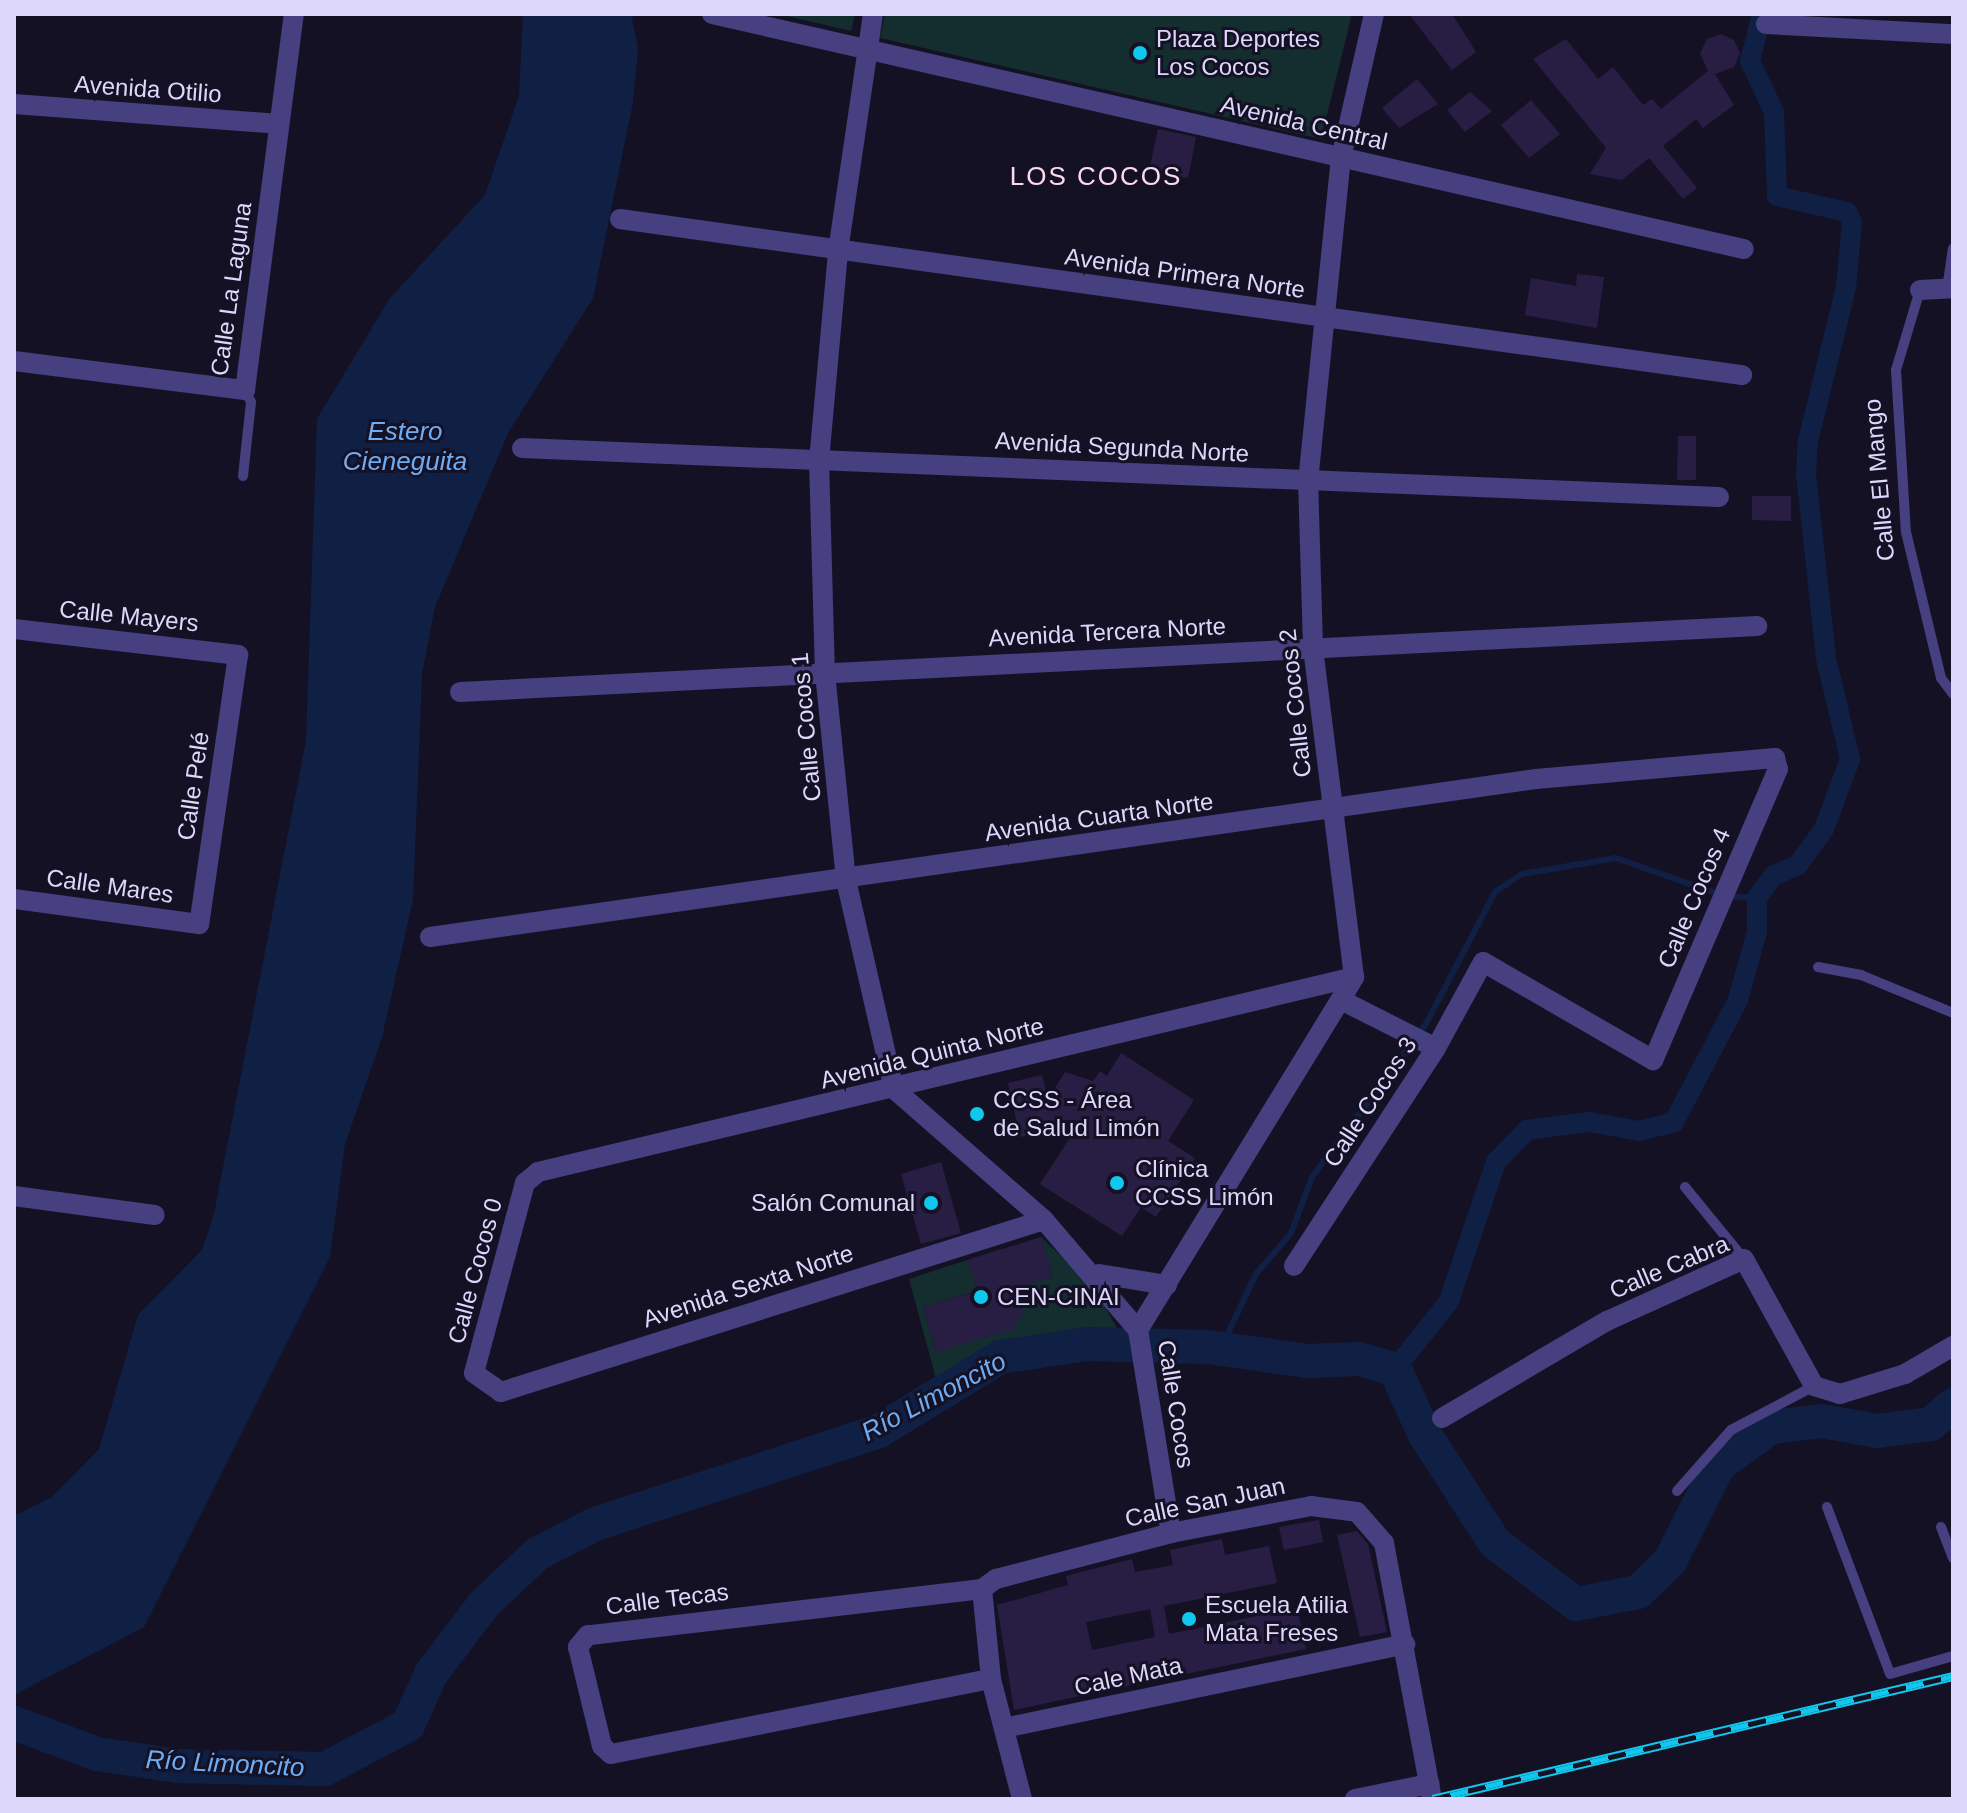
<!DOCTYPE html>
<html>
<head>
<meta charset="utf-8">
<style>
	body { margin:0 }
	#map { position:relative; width:1967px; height:1813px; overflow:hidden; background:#151124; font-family:Helvetica,sans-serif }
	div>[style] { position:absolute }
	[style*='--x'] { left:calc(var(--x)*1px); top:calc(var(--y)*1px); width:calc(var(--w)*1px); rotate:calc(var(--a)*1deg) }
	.green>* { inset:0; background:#142d2e }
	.water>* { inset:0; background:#102044 }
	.stream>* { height:6px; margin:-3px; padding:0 3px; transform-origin:3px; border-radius:3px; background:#102044 }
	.canal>* { height:20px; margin:-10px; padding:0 10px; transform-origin:10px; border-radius:10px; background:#102044 }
	.river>* { height:34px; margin:-17px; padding:0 17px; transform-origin:17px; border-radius:17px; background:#102044 }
	.building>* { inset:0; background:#281e44 }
	.lane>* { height:10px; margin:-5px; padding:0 5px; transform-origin:5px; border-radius:5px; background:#463f80 }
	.street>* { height:20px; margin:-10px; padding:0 10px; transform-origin:10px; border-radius:10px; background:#463f80 }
	.rail>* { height:9px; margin-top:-4.5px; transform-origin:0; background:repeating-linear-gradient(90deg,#151124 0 18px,#12c7ed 0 36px); box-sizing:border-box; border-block:2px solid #12c7ed }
	.dots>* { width:22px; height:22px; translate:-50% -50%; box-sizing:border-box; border:4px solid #151124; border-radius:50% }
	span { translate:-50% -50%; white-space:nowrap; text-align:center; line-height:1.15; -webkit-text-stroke:6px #151124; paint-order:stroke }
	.poi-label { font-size:24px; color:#ded7fc }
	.left { translate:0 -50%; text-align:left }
	.right { translate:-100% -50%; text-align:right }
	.street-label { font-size:24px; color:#ded7fc }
	.neighbourhood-label { font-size:26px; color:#fcd9ed; letter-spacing:2px }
	.water-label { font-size:26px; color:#6dacf4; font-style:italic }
	.frame { position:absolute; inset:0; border:16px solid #ded7fc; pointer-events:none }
</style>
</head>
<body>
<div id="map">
	<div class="green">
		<div style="clip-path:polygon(778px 14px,855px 14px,851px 31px)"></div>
		<div style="clip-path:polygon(885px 14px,1352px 14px,1321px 139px,880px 38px)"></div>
		<div style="clip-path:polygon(1041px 1237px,1093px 1286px,1118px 1330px,994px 1349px,937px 1382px,909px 1279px,1001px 1249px,1010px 1281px,923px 1307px,936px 1352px,1023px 1317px,1004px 1291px,1053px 1277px)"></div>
	</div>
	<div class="water">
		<div style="clip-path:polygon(523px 14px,631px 14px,638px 49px,633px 102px,593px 298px,508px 433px,435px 607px,422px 674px,413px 900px,382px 1037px,345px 1144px,330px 1257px,144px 1627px,14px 1695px,14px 1516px,52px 1497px,99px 1449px,138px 1315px,202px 1250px,214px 1214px,306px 741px,317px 419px,390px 298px,485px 195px,519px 96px)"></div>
	</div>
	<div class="stream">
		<div style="--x:1729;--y:896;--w:28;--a:4"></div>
		<div style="--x:1221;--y:1348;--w:82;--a:-64.7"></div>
		<div style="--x:1256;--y:1274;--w:54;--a:-49.5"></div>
		<div style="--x:1291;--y:1233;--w:60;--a:-69.4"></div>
		<div style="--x:1312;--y:1177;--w:191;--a:-53.3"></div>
		<div style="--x:1426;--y:1024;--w:149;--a:-62.4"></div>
		<div style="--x:1495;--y:892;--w:32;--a:-34"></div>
		<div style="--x:1522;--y:874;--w:95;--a:-9.7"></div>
		<div style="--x:1616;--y:858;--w:108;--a:19.4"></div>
	</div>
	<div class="canal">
		<div style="--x:1395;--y:1369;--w:87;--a:-51.5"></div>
		<div style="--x:1449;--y:1301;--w:147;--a:-71.3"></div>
		<div style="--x:1496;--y:1162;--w:45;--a:-45.9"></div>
		<div style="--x:1527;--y:1130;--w:63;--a:-7.4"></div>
		<div style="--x:1589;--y:1122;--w:51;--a:10.2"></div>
		<div style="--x:1639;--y:1131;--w:36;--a:-14"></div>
		<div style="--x:1674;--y:1122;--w:138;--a:-62.3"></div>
		<div style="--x:1738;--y:1000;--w:72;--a:-74.6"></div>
		<div style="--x:1757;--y:931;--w:33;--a:-90"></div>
		<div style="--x:1757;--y:898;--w:27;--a:-54"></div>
		<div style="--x:1773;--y:876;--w:27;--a:-24"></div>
		<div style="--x:1798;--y:865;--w:44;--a:-54.2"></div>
		<div style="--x:1824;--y:829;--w:75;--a:-69.6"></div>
		<div style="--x:1850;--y:759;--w:104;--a:-103.4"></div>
		<div style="--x:1826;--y:658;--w:184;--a:-96.2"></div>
		<div style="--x:1806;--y:475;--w:34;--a:-87"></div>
		<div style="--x:1808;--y:441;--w:159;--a:-76.1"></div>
		<div style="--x:1846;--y:287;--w:65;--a:-84.7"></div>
		<div style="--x:1852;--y:222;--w:11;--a:-117"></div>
		<div style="--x:1847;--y:212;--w:72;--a:-167.1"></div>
		<div style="--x:1777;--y:196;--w:84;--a:-92"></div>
		<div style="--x:1774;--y:112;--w:56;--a:-115.2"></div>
		<div style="--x:1750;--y:61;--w:49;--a:-75.7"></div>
	</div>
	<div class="river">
		<div style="--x:14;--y:1723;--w:89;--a:20.5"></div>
		<div style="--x:97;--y:1754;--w:82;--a:8.4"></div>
		<div style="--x:178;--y:1766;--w:147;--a:1.2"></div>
		<div style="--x:325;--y:1769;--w:94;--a:-27.9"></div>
		<div style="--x:408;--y:1725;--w:56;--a:-65.7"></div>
		<div style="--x:431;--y:1674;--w:88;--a:-52.9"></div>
		<div style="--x:484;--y:1604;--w:73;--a:-43.3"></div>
		<div style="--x:537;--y:1554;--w:65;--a:-27.3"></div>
		<div style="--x:595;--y:1524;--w:299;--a:-18.1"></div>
		<div style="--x:879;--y:1431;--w:142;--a:-31.4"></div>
		<div style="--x:1000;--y:1357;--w:88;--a:-8.5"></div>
		<div style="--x:1087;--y:1344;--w:121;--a:1.4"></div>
		<div style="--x:1208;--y:1347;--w:100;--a:8"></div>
		<div style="--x:1307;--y:1361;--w:52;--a:-2.2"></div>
		<div style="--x:1359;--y:1359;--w:37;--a:16"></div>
		<div style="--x:1395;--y:1369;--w:70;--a:65.6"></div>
		<div style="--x:1424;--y:1433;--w:131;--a:57.2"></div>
		<div style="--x:1495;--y:1543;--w:101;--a:37"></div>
		<div style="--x:1576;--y:1604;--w:63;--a:-11"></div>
		<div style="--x:1638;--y:1592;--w:45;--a:-44.1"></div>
		<div style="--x:1670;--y:1561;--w:108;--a:-63"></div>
		<div style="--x:1719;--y:1465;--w:64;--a:-36.2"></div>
		<div style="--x:1771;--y:1427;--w:51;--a:-6.7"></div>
		<div style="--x:1822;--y:1421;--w:56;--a:10.3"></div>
		<div style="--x:1877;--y:1431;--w:54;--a:-7.4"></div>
		<div style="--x:1931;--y:1424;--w:29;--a:-41"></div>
	</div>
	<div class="building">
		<div style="clip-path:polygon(1409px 14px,1452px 14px,1476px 52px,1452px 70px)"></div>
		<div style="clip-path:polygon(1721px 34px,1734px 40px,1740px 53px,1734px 67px,1715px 74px,1734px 105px,1703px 128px,1696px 119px,1663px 146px,1697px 188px,1683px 199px,1649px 158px,1622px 180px,1590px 174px,1606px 148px,1533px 59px,1566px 39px,1598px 79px,1613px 67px,1643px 105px,1652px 99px,1661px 109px,1708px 71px,1700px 53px,1707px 39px)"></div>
		<div style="clip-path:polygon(1417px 79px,1438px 104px,1399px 128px,1382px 108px)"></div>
		<div style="clip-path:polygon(1470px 92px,1492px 111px,1465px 132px,1447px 110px)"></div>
		<div style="clip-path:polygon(1531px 100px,1560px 134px,1529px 158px,1501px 125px)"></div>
		<div style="clip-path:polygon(1158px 129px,1196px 137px,1188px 178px,1149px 171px)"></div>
		<div style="clip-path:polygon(1577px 274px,1604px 277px,1597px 328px,1525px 315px,1531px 278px,1576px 286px)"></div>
		<div style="clip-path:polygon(1678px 436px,1696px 436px,1696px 480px,1677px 480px)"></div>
		<div style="clip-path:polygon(1752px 496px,1791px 496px,1791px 521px,1752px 520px)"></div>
		<div style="clip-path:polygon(1121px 1053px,1194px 1100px,1168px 1141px,1195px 1158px,1156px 1217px,1141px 1207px,1122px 1236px,1040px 1184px,1079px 1124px,1020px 1137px,1008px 1083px,1042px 1075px,1048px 1099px,1065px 1072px,1093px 1081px,1100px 1071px,1107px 1076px)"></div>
		<div style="clip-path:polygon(941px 1162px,961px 1233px,921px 1244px,901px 1174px)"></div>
		<div style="clip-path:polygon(1041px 1237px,1053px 1277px,1015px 1288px,1023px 1318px,1015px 1320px,1017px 1328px,936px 1352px,923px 1307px,977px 1291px,968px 1260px)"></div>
		<div style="clip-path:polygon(1319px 1520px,1323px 1542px,1284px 1550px,1279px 1527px)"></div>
		<div style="clip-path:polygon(1357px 1531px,1368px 1544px,1387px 1632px,1360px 1637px,1337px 1535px)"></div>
		<div style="clip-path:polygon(evenodd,1222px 1539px,1225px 1555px,1269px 1546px,1277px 1583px,1164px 1606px,1169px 1634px,1297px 1608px,1306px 1649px,1014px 1710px,997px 1605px,1068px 1585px,1066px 1576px,1132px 1559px,1135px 1572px,1173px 1565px,1170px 1550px,1222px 1539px,1150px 1609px,1155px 1637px,1092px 1650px,1086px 1622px,1150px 1609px)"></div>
	</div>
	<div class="lane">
		<div style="--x:1947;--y:289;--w:41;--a:-81.7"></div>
		<div style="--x:1920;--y:290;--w:84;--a:106.7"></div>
		<div style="--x:1896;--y:370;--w:162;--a:86.5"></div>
		<div style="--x:1906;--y:532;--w:150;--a:76.5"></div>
		<div style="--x:1941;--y:678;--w:20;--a:53"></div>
		<div style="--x:243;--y:476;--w:74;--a:-83.8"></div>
		<div style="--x:251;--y:402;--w:13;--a:-117"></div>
		<div style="--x:1818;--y:967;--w:44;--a:10.5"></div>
		<div style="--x:1861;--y:975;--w:100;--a:22.4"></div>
		<div style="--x:1685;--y:1187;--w:93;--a:50.7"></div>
		<div style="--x:1677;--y:1491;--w:81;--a:-48.5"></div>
		<div style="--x:1731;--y:1430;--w:94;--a:-27.9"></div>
		<div style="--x:1827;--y:1507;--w:178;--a:69.3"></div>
		<div style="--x:1890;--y:1674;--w:66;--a:-15.9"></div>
		<div style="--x:1941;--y:1527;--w:33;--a:69"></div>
	</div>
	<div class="street">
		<div style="--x:712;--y:14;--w:1058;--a:12.83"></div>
		<div style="--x:873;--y:14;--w:241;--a:98.4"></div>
		<div style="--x:838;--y:252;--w:209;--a:95.2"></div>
		<div style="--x:819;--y:460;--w:213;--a:88.4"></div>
		<div style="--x:825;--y:673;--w:208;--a:84.2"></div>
		<div style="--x:846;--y:880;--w:214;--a:77.1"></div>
		<div style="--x:894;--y:1089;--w:199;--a:41.1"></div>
		<div style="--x:1044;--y:1220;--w:145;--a:49.5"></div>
		<div style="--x:1138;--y:1330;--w:206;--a:80.8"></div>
		<div style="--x:1766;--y:24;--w:187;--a:3.1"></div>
		<div style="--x:14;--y:104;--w:266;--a:4.3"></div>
		<div style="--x:620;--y:219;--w:1133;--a:7.92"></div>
		<div style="--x:1920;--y:290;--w:33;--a:-3"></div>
		<div style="--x:14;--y:361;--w:233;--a:7.2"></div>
		<div style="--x:245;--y:390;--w:379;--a:-82.6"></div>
		<div style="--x:522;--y:448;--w:1198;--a:2.34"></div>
		<div style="--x:14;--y:629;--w:226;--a:6.6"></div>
		<div style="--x:238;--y:655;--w:272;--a:98.2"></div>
		<div style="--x:199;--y:924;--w:187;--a:-172.3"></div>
		<div style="--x:460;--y:692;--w:1299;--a:-2.91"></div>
		<div style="--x:430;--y:937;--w:1117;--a:-8.13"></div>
		<div style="--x:1536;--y:779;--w:240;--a:-5"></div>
		<div style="--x:1775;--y:758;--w:11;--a:75"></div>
		<div style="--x:1778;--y:769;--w:317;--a:113.2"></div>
		<div style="--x:1653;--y:1060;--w:196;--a:-150"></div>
		<div style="--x:1483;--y:962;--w:98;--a:118.7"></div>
		<div style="--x:1436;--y:1048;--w:260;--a:123.1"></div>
		<div style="--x:1343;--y:1001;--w:104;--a:26.8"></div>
		<div style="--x:14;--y:1196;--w:142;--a:7.7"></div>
		<div style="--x:1044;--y:1220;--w:570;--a:162.42"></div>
		<div style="--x:501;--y:1392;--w:33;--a:-145"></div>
		<div style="--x:474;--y:1373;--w:197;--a:-75"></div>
		<div style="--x:525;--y:1183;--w:17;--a:-40"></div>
		<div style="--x:538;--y:1172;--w:839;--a:-13.44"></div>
		<div style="--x:1099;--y:1274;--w:69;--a:9.2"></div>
		<div style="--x:1138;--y:1330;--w:414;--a:-58.5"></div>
		<div style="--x:1354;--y:977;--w:333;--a:-97.1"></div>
		<div style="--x:1313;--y:647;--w:165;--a:-91.7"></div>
		<div style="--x:1308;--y:482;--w:326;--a:-84.2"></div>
		<div style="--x:1341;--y:158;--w:148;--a:-77.1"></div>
		<div style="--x:1442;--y:1418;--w:191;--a:-30.5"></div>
		<div style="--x:1607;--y:1321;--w:150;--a:-24.3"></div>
		<div style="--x:1744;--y:1259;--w:145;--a:61.1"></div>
		<div style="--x:1814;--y:1386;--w:27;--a:17"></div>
		<div style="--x:1840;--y:1394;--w:68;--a:-17.1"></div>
		<div style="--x:1905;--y:1374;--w:56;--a:-30.3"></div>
		<div style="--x:982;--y:1589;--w:397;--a:173.3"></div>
		<div style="--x:588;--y:1635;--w:16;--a:130"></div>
		<div style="--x:578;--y:1647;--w:102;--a:76.4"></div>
		<div style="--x:602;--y:1746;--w:12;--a:42"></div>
		<div style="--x:611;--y:1754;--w:387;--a:-11.2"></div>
		<div style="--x:1004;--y:1728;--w:410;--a:-11.8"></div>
		<div style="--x:1022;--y:1799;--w:124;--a:-104.5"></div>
		<div style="--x:991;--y:1679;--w:90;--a:-95.7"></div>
		<div style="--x:982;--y:1589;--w:17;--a:-36"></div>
		<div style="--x:996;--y:1579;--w:181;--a:-14.7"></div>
		<div style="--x:1171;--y:1533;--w:143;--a:-10.9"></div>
		<div style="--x:1311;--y:1506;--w:46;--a:7.4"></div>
		<div style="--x:1357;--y:1512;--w:41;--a:48.9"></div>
		<div style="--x:1384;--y:1543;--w:260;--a:79.4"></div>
		<div style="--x:1355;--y:1799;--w:76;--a:-11.5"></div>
	</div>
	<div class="rail">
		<div style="--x:1433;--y:1799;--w:534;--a:-13.31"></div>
	</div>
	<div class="dots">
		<div style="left:1140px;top:53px;background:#12c7ed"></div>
		<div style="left:977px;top:1114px;background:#12c7ed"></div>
		<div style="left:1117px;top:1183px;background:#12c7ed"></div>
		<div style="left:931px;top:1203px;background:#12c7ed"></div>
		<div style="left:981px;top:1297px;background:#12c7ed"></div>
		<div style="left:1189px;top:1619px;background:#12c7ed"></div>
	</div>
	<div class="poi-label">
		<span class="left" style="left:1156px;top:53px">Plaza Deportes<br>Los Cocos</span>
		<span class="left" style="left:993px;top:1114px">CCSS - Área<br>de Salud Limón</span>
		<span class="left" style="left:1135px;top:1183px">Clínica<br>CCSS Limón</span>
		<span class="right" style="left:915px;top:1203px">Salón Comunal</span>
		<span class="left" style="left:997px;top:1297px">CEN-CINAI</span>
		<span class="left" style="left:1205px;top:1619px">Escuela Atilia<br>Mata Freses</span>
	</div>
	<div class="street-label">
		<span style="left:148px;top:89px;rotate:4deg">Avenida Otilio</span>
		<span style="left:1304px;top:123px;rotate:13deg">Avenida Central</span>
		<span style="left:1185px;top:273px;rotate:8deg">Avenida Primera Norte</span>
		<span style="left:231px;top:289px;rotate:-82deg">Calle La Laguna</span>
		<span style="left:1122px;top:447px;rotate:3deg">Avenida Segunda Norte</span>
		<span style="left:1879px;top:480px;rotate:-95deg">Calle El Mango</span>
		<span style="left:129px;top:616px;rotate:6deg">Calle Mayers</span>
		<span style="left:1107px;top:632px;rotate:-3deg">Avenida Tercera Norte</span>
		<span style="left:1295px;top:703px;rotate:-96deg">Calle Cocos 2</span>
		<span style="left:806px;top:727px;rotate:-95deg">Calle Cocos 1</span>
		<span style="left:193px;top:786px;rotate:-82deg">Calle Pelé</span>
		<span style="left:1099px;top:817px;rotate:-8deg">Avenida Cuarta Norte</span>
		<span style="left:110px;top:886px;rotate:8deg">Calle Mares</span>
		<span style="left:1694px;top:898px;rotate:-67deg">Calle Cocos 4</span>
		<span style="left:932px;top:1053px;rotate:-14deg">Avenida Quinta Norte</span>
		<span style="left:1370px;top:1102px;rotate:-57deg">Calle Cocos 3</span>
		<span style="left:1669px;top:1267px;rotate:-23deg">Calle Cabra</span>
		<span style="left:475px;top:1271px;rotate:-75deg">Calle Cocos 0</span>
		<span style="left:748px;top:1286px;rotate:-18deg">Avenida Sexta Norte</span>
		<span style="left:1176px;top:1404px;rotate:81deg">Calle Cocos</span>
		<span style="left:1205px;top:1502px;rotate:-12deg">Calle San Juan</span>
		<span style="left:667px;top:1599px;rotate:-7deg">Calle Tecas</span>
		<span style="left:1128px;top:1676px;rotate:-12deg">Cale Mata</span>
	</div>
	<div class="neighbourhood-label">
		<span style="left:1096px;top:177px">LOS COCOS</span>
	</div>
	<div class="water-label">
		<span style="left:405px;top:447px">Estero<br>Cieneguita</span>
		<span style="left:934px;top:1397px;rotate:-28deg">Río Limoncito</span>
		<span style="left:225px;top:1764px;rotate:3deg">Río Limoncito</span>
	</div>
	<div class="frame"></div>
</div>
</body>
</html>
